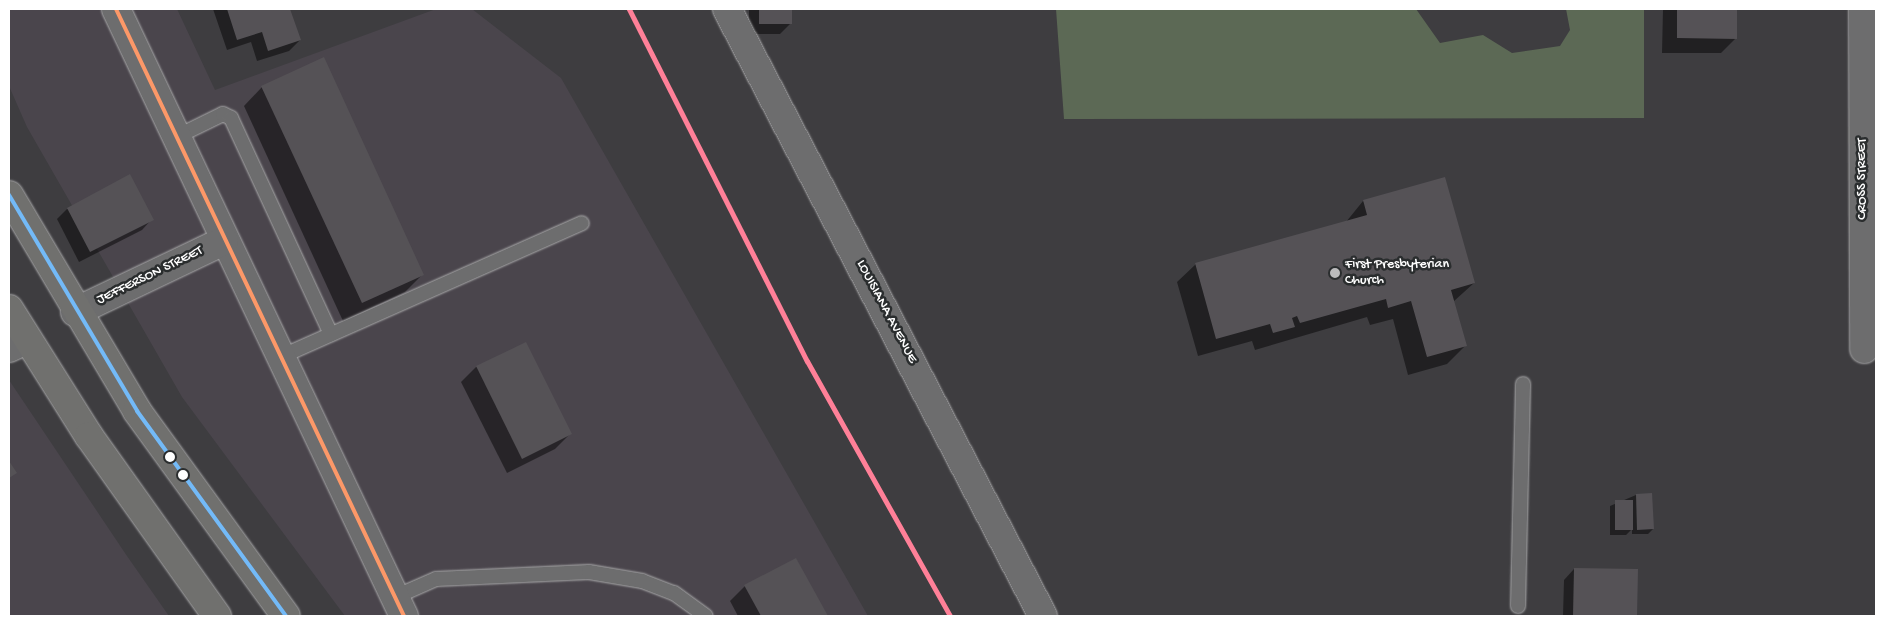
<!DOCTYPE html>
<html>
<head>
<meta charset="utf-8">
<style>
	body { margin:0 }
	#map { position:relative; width:1885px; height:625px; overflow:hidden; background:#3e3d40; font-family:"Gochi Hand",sans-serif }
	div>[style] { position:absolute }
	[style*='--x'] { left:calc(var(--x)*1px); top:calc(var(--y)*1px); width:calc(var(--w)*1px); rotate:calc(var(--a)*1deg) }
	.built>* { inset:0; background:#4a454c }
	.green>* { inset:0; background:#5c6955 }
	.shadow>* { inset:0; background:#0007 }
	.building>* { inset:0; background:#555256 }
	.roads { filter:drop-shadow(0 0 1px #a8a8a9) drop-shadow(0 0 1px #a8a8a9) }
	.service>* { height:14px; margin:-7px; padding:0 7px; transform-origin:7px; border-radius:7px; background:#6d6d6e }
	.minor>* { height:28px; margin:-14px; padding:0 14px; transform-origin:14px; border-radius:14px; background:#6d6d6e }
	.primary>* { height:28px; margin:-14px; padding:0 14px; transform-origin:14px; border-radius:14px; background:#70706e }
	.bus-1>* { height:4px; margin:-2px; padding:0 2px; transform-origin:2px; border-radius:2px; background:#73baf8 }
	.bus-2>* { height:4px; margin:-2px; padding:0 2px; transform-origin:2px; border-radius:2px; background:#fc9868 }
	.rail-1>* { height:5px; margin:-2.5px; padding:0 2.5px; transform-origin:2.5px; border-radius:2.5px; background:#ff8098 }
	.dots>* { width:14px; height:14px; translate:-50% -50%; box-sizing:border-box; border:2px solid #2a2d2e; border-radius:50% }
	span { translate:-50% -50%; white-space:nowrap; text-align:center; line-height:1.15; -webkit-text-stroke:5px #2a2d2e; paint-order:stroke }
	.street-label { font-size:14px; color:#fff }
	.poi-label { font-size:14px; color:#fff }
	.left { translate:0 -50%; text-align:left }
	.frame { position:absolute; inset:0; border:10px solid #fff; pointer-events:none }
</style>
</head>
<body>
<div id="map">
	<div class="built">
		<div style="clip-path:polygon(9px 9px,177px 9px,215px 90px,436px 9px,472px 9px,561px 78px,868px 616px,345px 616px,182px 397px,27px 127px,9px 86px)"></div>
		<div style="clip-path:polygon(9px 380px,127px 556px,169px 616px,9px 616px)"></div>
	</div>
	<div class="green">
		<div style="clip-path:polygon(1056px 9px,1416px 9px,1440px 43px,1483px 35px,1512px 53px,1560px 46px,1570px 30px,1566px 9px,1644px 9px,1644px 118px,1064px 119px)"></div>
	</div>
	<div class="shadow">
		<div style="clip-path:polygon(213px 9px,289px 9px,300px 40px,289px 51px,257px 61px,251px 42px,227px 50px)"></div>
		<div style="clip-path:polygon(749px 9px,791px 9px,791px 23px,780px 34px,749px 34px)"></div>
		<div style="clip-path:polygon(1663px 9px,1736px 9px,1736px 38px,1721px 53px,1662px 53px)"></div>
		<div style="clip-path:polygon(262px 87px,423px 274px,405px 292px,343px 321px,244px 106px)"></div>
		<div style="clip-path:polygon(1363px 201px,1474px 283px,1453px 302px,1466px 345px,1447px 364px,1408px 375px,1393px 319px,1370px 325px,1367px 317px,1255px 350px,1252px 341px,1198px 356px,1177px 282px,1196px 264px,1346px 222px)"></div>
		<div style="clip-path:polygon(67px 209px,152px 219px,142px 230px,79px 262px,57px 219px)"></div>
		<div style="clip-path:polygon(525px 344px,570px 434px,555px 449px,507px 473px,461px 382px,476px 367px)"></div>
		<div style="clip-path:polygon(1636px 495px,1653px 529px,1648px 534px,1632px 534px,1632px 529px,1626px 535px,1610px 535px,1610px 506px)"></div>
		<div style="clip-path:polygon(796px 559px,826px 616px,738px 616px,730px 601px,745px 586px)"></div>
		<div style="clip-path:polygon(1574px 569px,1636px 570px,1636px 616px,1563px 616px,1564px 580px)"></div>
	</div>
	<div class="building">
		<div style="clip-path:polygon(227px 9px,290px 9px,301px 40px,268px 51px,262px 32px,237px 40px)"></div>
		<div style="clip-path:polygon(759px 9px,792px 9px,792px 24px,759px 24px)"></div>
		<div style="clip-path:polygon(1677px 9px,1737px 9px,1737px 39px,1677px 38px)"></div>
		<div style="clip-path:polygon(324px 57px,424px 275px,362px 303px,261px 86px)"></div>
		<div style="clip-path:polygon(130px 174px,154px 220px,90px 252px,67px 208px)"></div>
		<div style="clip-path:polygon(1445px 177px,1475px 283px,1451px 290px,1467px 346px,1427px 357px,1411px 301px,1388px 308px,1386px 299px,1300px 323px,1297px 316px,1292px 318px,1295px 327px,1273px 333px,1270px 324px,1216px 339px,1195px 263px,1367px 215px,1363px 200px)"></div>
		<div style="clip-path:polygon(526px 342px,572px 434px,522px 459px,476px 366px)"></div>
		<div style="clip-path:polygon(9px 461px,17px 473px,9px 478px)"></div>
		<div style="clip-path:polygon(1652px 493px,1654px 529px,1637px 530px,1636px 494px)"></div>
		<div style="clip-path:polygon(1615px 500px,1633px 500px,1633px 530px,1615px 530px)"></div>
		<div style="clip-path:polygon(796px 558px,828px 616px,761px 616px,744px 585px)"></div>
		<div style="clip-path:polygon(1574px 568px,1638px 569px,1637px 616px,1573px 616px)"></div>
	</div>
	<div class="roads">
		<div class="service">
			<div style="--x:176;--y:137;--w:52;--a:-26.1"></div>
			<div style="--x:223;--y:114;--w:9;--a:27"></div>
			<div style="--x:231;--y:118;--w:238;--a:65.2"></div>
			<div style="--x:280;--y:357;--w:330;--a:-23.9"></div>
			<div style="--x:395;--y:597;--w:45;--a:-23.7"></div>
			<div style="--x:436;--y:579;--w:153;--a:-2.6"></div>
			<div style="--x:589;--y:572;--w:54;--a:9.6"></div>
			<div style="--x:642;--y:581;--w:34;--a:21"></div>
			<div style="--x:674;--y:593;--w:39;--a:36"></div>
			<div style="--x:1518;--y:606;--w:222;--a:-88.7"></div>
		</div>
		<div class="minor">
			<div style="--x:116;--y:9;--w:672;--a:64.62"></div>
			<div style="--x:727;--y:9;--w:684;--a:62.5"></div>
			<div style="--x:1863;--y:9;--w:340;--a:89.8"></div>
			<div style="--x:75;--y:312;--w:165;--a:-25.5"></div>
			<div style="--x:9;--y:348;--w:19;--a:-25"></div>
		</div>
		<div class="primary">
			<div style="--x:9;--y:195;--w:251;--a:59.3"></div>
			<div style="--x:137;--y:411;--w:253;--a:54"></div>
			<div style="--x:9;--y:309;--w:150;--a:57.8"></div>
			<div style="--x:89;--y:436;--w:221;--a:54.6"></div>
		</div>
	</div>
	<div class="bus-1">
		<div style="--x:9;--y:195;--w:251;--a:59.3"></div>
		<div style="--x:137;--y:411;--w:253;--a:54"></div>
	</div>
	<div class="bus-2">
		<div style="--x:116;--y:9;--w:672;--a:64.62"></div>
	</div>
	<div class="rail-1">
		<div style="--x:629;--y:9;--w:394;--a:63.2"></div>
		<div style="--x:807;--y:361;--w:292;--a:60.7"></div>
	</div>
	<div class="dots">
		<div style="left:1335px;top:273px;background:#bbbbbc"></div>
		<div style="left:170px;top:457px;background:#fff"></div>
		<div style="left:183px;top:475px;background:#fff"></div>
	</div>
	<div class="street-label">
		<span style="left:1863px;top:179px;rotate:-90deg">CROSS STREET</span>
		<span style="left:150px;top:276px;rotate:-26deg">JEFFERSON STREET</span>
		<span style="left:886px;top:312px;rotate:62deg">LOUISIANA AVENUE</span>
	</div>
	<div class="poi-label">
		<span class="left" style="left:1345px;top:273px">First Presbyterian<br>Church</span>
	</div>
	<div class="frame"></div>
</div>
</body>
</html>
